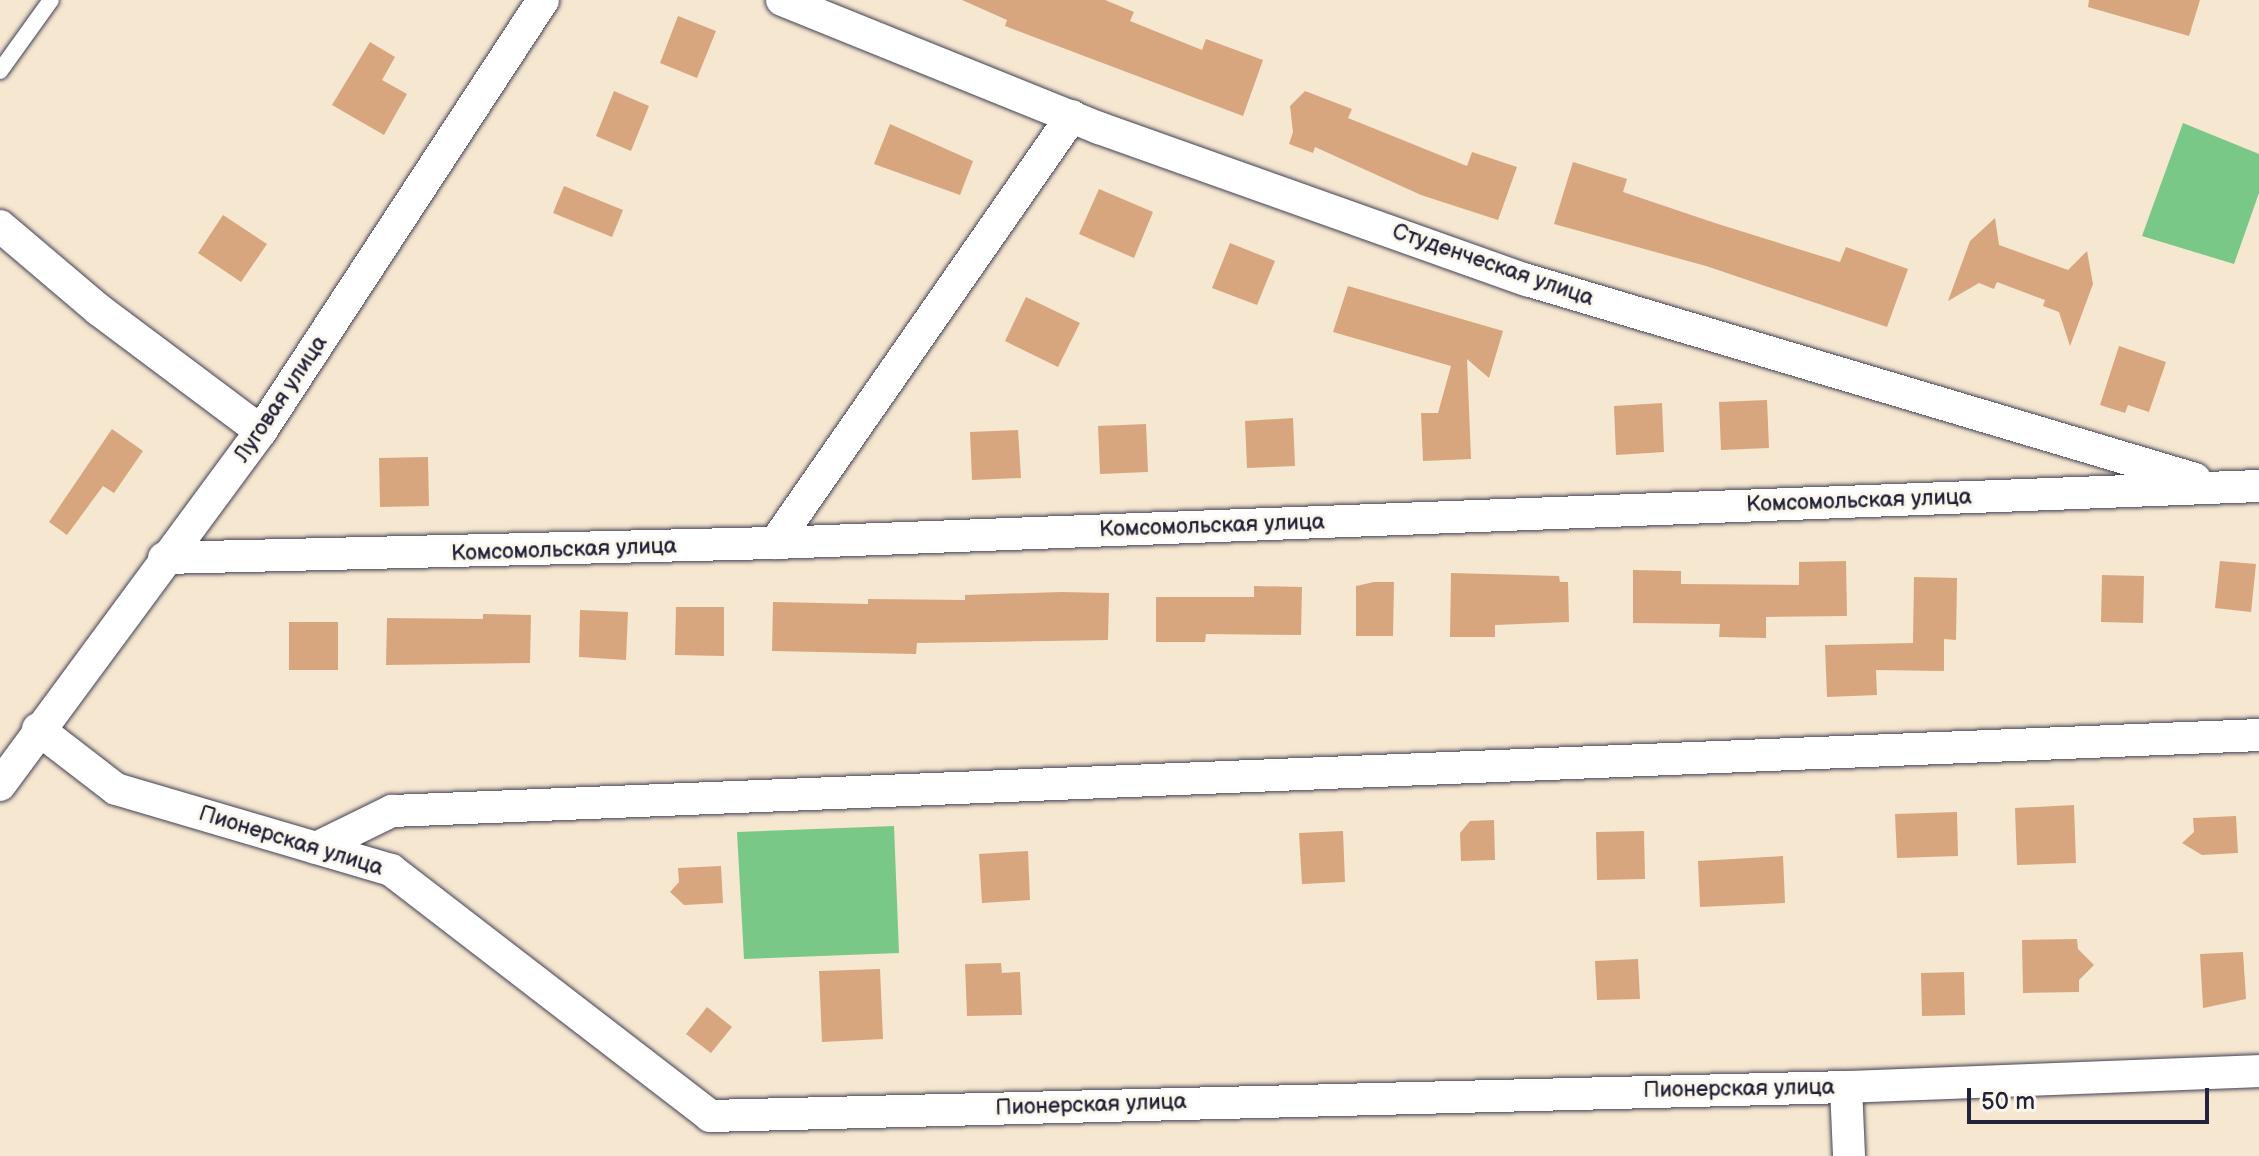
<!DOCTYPE html>
<html>
<head>
<meta charset="utf-8">
<style>
	body { margin:0 }
	#map { position:relative; width:2259px; height:1156px; overflow:hidden; background:#f6e7d1; font-family:"Balsamiq Sans",sans-serif }
	div>[style] { position:absolute }
	[style*='--x'] { left:calc(var(--x)*1px); top:calc(var(--y)*1px); width:calc(var(--w)*1px); rotate:calc(var(--a)*1deg) }
	.green>* { inset:0; background:#7ac887 }
	.building>* { inset:0; background:#d7a67e }
	.roads { filter:drop-shadow(0 0 2px #424052) drop-shadow(0 0 2px #424052) }
	.service>* { height:16px; margin:-8px; padding:0 8px; transform-origin:8px; border-radius:8px; background:#fff }
	.minor>* { height:32px; margin:-16px; padding:0 16px; transform-origin:16px; border-radius:16px; background:#fff }
	span { translate:-50% -50%; white-space:nowrap; text-align:center; line-height:1.15; -webkit-text-stroke:6px #fbf7ec; paint-order:stroke }
	.street-label { font-size:22px; color:#22223b }
	.scale { position:absolute; left:1967px; top:1088px; width:242px; height:36px; box-sizing:border-box; border:4px solid #22223b; border-top:0; padding-left:10px; font-size:24px; line-height:28px; white-space:nowrap; color:#22223b; -webkit-text-stroke:6px #fbf7ec; paint-order:stroke }
</style>
</head>
<body>
<div id="map">
	<div class="green">
		<div style="clip-path:polygon(2183px 123px,2259px 154px,2259px 193px,2234px 264px,2142px 236px)"></div>
		<div style="clip-path:polygon(894px 826px,899px 953px,744px 959px,737px 832px)"></div>
	</div>
	<div class="building">
		<div style="clip-path:polygon(962px 0,1105px 0,1134px 12px,1130px 21px,1202px 50px,1206px 39px,1263px 60px,1243px 116px,1005px 26px,1007px 20px)"></div>
		<div style="clip-path:polygon(2089px 0,2200px 0,2189px 36px,2088px 7px)"></div>
		<div style="clip-path:polygon(678px 16px,716px 31px,697px 78px,660px 63px)"></div>
		<div style="clip-path:polygon(370px 42px,395px 57px,382px 80px,407px 94px,384px 135px,332px 105px)"></div>
		<div style="clip-path:polygon(614px 91px,649px 106px,631px 151px,596px 136px)"></div>
		<div style="clip-path:polygon(1305px 91px,1352px 109px,1348px 118px,1467px 166px,1472px 152px,1517px 167px,1498px 220px,1421px 195px,1315px 147px,1313px 153px,1289px 144px,1293px 132px,1290px 106px)"></div>
		<div style="clip-path:polygon(890px 124px,973px 161px,960px 195px,874px 164px)"></div>
		<div style="clip-path:polygon(1573px 162px,1627px 179px,1623px 192px,1718px 224px,1840px 262px,1846px 247px,1908px 269px,1887px 327px,1706px 266px,1554px 224px)"></div>
		<div style="clip-path:polygon(564px 186px,623px 210px,612px 237px,553px 213px)"></div>
		<div style="clip-path:polygon(1099px 189px,1153px 212px,1134px 258px,1079px 234px)"></div>
		<div style="clip-path:polygon(223px 215px,267px 244px,241px 282px,198px 253px)"></div>
		<div style="clip-path:polygon(1995px 218px,1999px 245px,2068px 270px,2087px 251px,2093px 284px,2070px 346px,2059px 312px,2043px 306px,2045px 300px,1997px 282px,1994px 289px,1979px 283px,1948px 301px,1970px 241px)"></div>
		<div style="clip-path:polygon(1230px 243px,1275px 261px,1257px 305px,1212px 288px)"></div>
		<div style="clip-path:polygon(1348px 286px,1503px 331px,1489px 378px,1467px 359px,1471px 459px,1423px 461px,1421px 413px,1438px 413px,1451px 366px,1333px 332px)"></div>
		<div style="clip-path:polygon(1026px 297px,1080px 323px,1058px 367px,1005px 341px)"></div>
		<div style="clip-path:polygon(2119px 346px,2166px 362px,2149px 412px,2128px 405px,2125px 413px,2100px 405px)"></div>
		<div style="clip-path:polygon(1767px 400px,1769px 448px,1721px 450px,1719px 402px)"></div>
		<div style="clip-path:polygon(1662px 403px,1664px 452px,1616px 455px,1614px 406px)"></div>
		<div style="clip-path:polygon(1293px 418px,1295px 466px,1247px 468px,1245px 421px)"></div>
		<div style="clip-path:polygon(1146px 424px,1148px 472px,1100px 474px,1098px 426px)"></div>
		<div style="clip-path:polygon(112px 429px,143px 451px,114px 493px,103px 486px,67px 535px,49px 522px)"></div>
		<div style="clip-path:polygon(1018px 430px,1021px 478px,972px 480px,970px 432px)"></div>
		<div style="clip-path:polygon(428px 457px,429px 506px,380px 507px,379px 458px)"></div>
		<div style="clip-path:polygon(1846px 561px,1847px 616px,1766px 617px,1766px 638px,1719px 637px,1720px 624px,1633px 623px,1633px 570px,1681px 571px,1681px 584px,1799px 585px,1799px 562px)"></div>
		<div style="clip-path:polygon(2220px 561px,2256px 564px,2251px 612px,2215px 608px)"></div>
		<div style="clip-path:polygon(1451px 573px,1559px 576px,1560px 582px,1568px 582px,1569px 622px,1495px 625px,1495px 637px,1450px 637px)"></div>
		<div style="clip-path:polygon(2102px 575px,2144px 576px,2143px 623px,2101px 622px)"></div>
		<div style="clip-path:polygon(1914px 577px,1957px 578px,1956px 640px,1944px 639px,1944px 671px,1876px 670px,1877px 695px,1827px 697px,1825px 645px,1913px 643px)"></div>
		<div style="clip-path:polygon(1374px 582px,1394px 582px,1393px 636px,1356px 636px,1356px 586px)"></div>
		<div style="clip-path:polygon(1254px 586px,1302px 587px,1301px 635px,1206px 634px,1205px 642px,1156px 642px,1156px 597px,1254px 597px)"></div>
		<div style="clip-path:polygon(1061px 592px,1109px 593px,1108px 640px,917px 643px,916px 654px,772px 651px,773px 602px,868px 604px,868px 599px,965px 600px,965px 595px)"></div>
		<div style="clip-path:polygon(676px 607px,724px 607px,724px 656px,675px 655px)"></div>
		<div style="clip-path:polygon(580px 610px,628px 612px,626px 660px,579px 657px)"></div>
		<div style="clip-path:polygon(483px 614px,531px 615px,530px 663px,386px 665px,387px 618px,483px 619px)"></div>
		<div style="clip-path:polygon(289px 622px,338px 622px,338px 670px,289px 670px)"></div>
		<div style="clip-path:polygon(2074px 805px,2076px 863px,2017px 865px,2015px 808px)"></div>
		<div style="clip-path:polygon(1957px 812px,1958px 856px,1897px 858px,1895px 814px)"></div>
		<div style="clip-path:polygon(2236px 816px,2238px 853px,2202px 855px,2182px 843px,2194px 832px,2193px 818px)"></div>
		<div style="clip-path:polygon(1494px 820px,1495px 860px,1461px 861px,1460px 833px,1470px 821px)"></div>
		<div style="clip-path:polygon(1343px 831px,1345px 882px,1302px 884px,1299px 833px)"></div>
		<div style="clip-path:polygon(1644px 831px,1645px 879px,1597px 880px,1596px 832px)"></div>
		<div style="clip-path:polygon(1028px 851px,1030px 900px,982px 903px,979px 854px)"></div>
		<div style="clip-path:polygon(1783px 856px,1785px 903px,1700px 907px,1698px 861px)"></div>
		<div style="clip-path:polygon(721px 866px,723px 903px,684px 905px,670px 892px,679px 882px,678px 868px)"></div>
		<div style="clip-path:polygon(2077px 939px,2078px 949px,2094px 965px,2079px 980px,2079px 992px,2023px 993px,2022px 940px)"></div>
		<div style="clip-path:polygon(2243px 952px,2246px 999px,2203px 1008px,2200px 954px)"></div>
		<div style="clip-path:polygon(1638px 959px,1640px 999px,1597px 1000px,1595px 961px)"></div>
		<div style="clip-path:polygon(1001px 963px,1002px 973px,1020px 972px,1022px 1015px,967px 1016px,965px 964px)"></div>
		<div style="clip-path:polygon(880px 969px,883px 1039px,822px 1042px,819px 971px)"></div>
		<div style="clip-path:polygon(1964px 972px,1965px 1015px,1922px 1016px,1921px 973px)"></div>
		<div style="clip-path:polygon(707px 1007px,732px 1027px,711px 1053px,686px 1034px)"></div>
	</div>
	<div class="roads">
		<div class="service">
			<div style="--x:0;--y:71;--w:87;--a:-54.3"></div>
		</div>
		<div class="minor">
			<div style="--x:782;--y:0;--w:342;--a:22"></div>
			<div style="--x:1099;--y:128;--w:454;--a:19.6"></div>
			<div style="--x:1527;--y:280;--w:697;--a:16.59"></div>
			<div style="--x:0;--y:226;--w:130;--a:40.3"></div>
			<div style="--x:99;--y:310;--w:202;--a:36.8"></div>
			<div style="--x:775;--y:543;--w:520;--a:-55.18"></div>
			<div style="--x:164;--y:558;--w:611;--a:-1.41"></div>
			<div style="--x:775;--y:543;--w:1485;--a:-2.2"></div>
			<div style="--x:38;--y:729;--w:98;--a:37.6"></div>
			<div style="--x:116;--y:789;--w:287;--a:16.4"></div>
			<div style="--x:391;--y:870;--w:403;--a:37.6"></div>
			<div style="--x:710;--y:1116;--w:1136;--a:-1.46"></div>
			<div style="--x:1846;--y:1087;--w:413;--a:-2.2"></div>
			<div style="--x:0;--y:785;--w:440;--a:-53.6"></div>
			<div style="--x:261;--y:431;--w:515;--a:-56.8"></div>
			<div style="--x:316;--y:848;--w:85;--a:-26"></div>
			<div style="--x:392;--y:811;--w:1869;--a:-2.33"></div>
			<div style="--x:1846;--y:1087;--w:69;--a:87.5"></div>
		</div>
	</div>
	<div class="street-label">
		<span style="left:1493px;top:265px;rotate:19deg">Студенческая улица</span>
		<span style="left:281px;top:399px;rotate:-56deg">Луговая улица</span>
		<span style="left:1859px;top:501px;rotate:-2deg">Комсомольская улица</span>
		<span style="left:1212px;top:526px;rotate:-2deg">Комсомольская улица</span>
		<span style="left:564px;top:550px;rotate:-2deg">Комсомольская улица</span>
		<span style="left:291px;top:841px;rotate:17deg">Пионерская улица</span>
		<span style="left:1739px;top:1089px;rotate:-1deg">Пионерская улица</span>
		<span style="left:1091px;top:1105px;rotate:-2deg">Пионерская улица</span>
	</div>
	<div class="scale">50 m</div>
</div>
</body>
</html>
